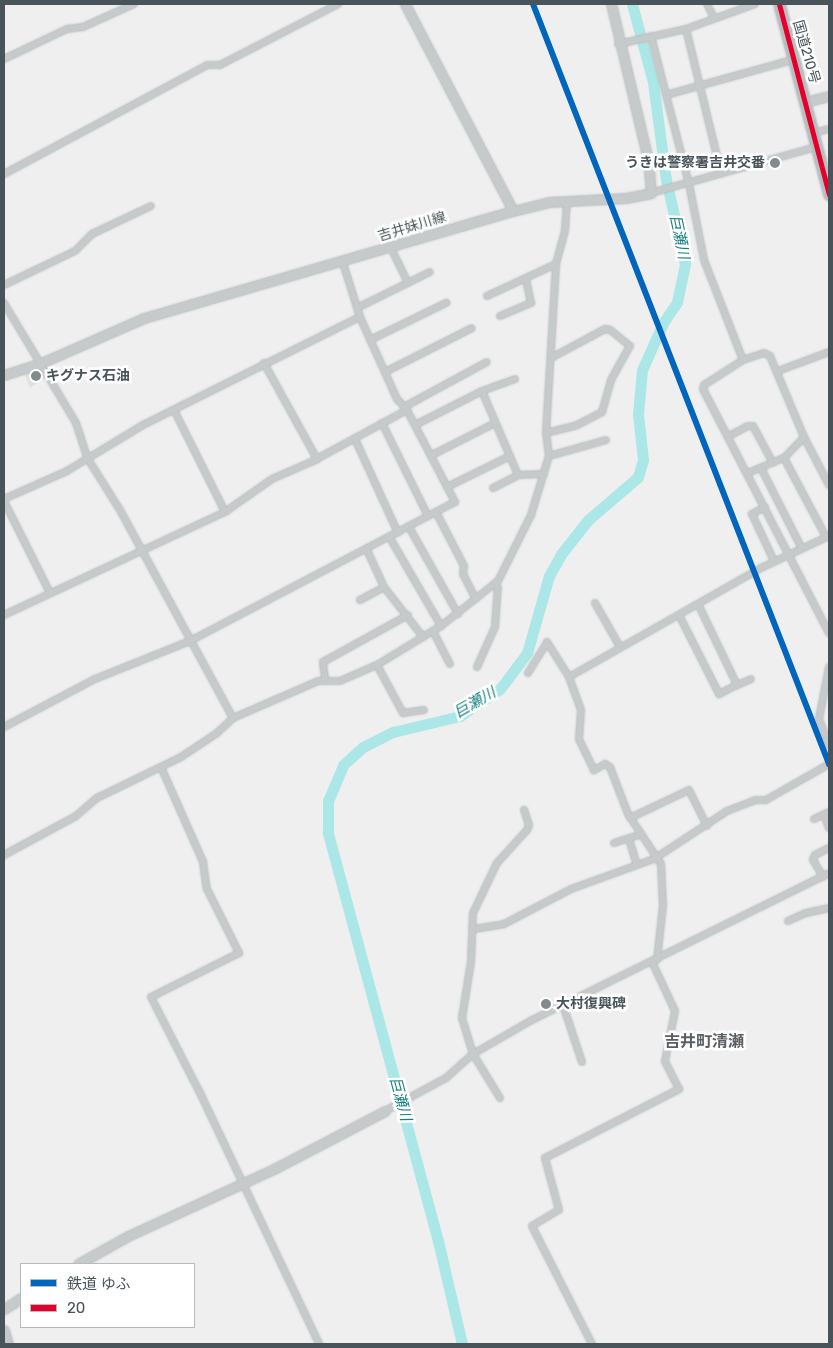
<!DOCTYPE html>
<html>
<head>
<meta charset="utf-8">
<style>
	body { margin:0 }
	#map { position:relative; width:833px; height:1348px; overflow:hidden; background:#efefef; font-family:Rubik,"Noto Sans JP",sans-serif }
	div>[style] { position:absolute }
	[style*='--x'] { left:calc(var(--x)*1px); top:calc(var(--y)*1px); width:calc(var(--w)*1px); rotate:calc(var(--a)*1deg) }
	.commercial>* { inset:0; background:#e4e0dc }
	.river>* { height:11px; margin:-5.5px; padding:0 5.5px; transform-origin:5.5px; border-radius:5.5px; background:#ace7e7 }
	.roads { filter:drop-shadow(0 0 1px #b4babe) drop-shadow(0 0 1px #b4babe) }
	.street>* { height:6px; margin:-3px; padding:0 3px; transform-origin:3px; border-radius:3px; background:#c6caca }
	.secondary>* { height:9px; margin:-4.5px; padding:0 4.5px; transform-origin:4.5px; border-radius:4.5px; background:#c7cacb }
	.primary>* { height:10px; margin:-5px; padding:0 5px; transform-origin:5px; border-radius:5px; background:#c4c8ca }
	.highway>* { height:11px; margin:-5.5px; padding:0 5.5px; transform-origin:5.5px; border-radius:5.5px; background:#b9bfc1 }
	.bus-1>* { height:5px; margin:-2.5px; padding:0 2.5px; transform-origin:2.5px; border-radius:2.5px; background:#e4002b }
	.rail-1>* { height:6px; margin:-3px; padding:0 3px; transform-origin:3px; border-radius:3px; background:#0065bd }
	.dots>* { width:14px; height:14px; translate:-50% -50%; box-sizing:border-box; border:2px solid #fff; border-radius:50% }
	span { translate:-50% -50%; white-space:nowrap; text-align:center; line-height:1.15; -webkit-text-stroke:5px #fff; paint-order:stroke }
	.street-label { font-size:14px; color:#485459 }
	.poi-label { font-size:14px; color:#485459; font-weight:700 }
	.right { translate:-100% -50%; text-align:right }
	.left { translate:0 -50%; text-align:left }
	.water-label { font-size:15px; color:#177f7f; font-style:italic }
	.quarter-label { font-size:16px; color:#5b5f62; font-weight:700 }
	.frame { position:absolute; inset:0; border:5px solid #485459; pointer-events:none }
	.legend { position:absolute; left:20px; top:1263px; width:175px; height:65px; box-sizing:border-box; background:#fff; border:1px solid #b6bbbd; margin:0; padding:6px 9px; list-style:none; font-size:15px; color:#485459 }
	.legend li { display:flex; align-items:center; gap:10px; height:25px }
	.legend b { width:25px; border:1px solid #b6bbbd }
</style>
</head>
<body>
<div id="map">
	<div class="commercial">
		<div style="clip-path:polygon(39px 369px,46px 378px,30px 388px,25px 374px)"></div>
	</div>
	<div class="river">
		<div style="--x:462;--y:1344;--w:106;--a:-103.1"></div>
		<div style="--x:438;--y:1241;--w:424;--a:-105.1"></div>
		<div style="--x:328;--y:832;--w:31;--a:-90"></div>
		<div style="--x:328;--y:801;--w:39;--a:-67"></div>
		<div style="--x:343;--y:765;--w:27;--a:-42"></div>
		<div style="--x:363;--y:747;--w:34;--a:-27"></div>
		<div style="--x:393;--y:732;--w:69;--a:-13.4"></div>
		<div style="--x:460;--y:716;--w:48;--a:-34"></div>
		<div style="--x:500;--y:689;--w:45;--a:-53.1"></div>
		<div style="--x:527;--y:653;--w:80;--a:-74.1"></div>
		<div style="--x:549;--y:576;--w:26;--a:-61"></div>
		<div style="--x:562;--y:553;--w:42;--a:-51.8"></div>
		<div style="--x:588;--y:520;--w:66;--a:-40.7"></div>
		<div style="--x:638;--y:477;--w:18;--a:-74"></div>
		<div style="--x:643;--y:460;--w:46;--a:-96.2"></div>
		<div style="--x:638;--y:414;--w:44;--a:-84.8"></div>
		<div style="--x:642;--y:370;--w:51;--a:-65.9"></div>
		<div style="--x:663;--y:323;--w:25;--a:-56"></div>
		<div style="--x:677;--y:302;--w:39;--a:-78"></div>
		<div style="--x:685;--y:264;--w:86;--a:-102.7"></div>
		<div style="--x:666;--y:180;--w:99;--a:-97.6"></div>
		<div style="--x:653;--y:82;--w:81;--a:-105.1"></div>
	</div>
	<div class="roads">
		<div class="street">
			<div style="--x:707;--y:4;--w:16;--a:63"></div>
			<div style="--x:686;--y:29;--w:148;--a:76.3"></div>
			<div style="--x:651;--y:36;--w:153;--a:75.6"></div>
			<div style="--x:689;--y:184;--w:77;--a:78.8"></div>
			<div style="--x:704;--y:260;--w:107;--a:68.7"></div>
			<div style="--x:618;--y:44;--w:70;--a:-12.4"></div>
			<div style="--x:686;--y:29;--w:73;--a:-19.9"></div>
			<div style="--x:4;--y:59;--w:70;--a:-25.5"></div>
			<div style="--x:67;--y:29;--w:16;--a:-7"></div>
			<div style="--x:83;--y:27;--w:56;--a:-24.3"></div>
			<div style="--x:666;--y:95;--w:131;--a:-15.5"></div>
			<div style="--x:812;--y:133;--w:17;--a:-13"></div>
			<div style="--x:4;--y:174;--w:230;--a:-28.2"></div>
			<div style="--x:207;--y:65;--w:13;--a:0"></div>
			<div style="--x:220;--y:65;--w:133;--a:-27.3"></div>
			<div style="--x:651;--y:193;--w:171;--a:-15.6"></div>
			<div style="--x:391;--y:248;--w:39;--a:64"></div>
			<div style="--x:4;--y:285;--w:79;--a:-25.6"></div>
			<div style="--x:75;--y:251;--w:24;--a:-45"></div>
			<div style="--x:92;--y:234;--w:65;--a:-25.4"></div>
			<div style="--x:487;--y:296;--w:76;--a:-24.9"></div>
			<div style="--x:4;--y:303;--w:140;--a:59"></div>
			<div style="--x:76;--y:423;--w:38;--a:72"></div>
			<div style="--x:88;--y:459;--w:60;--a:57.9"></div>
			<div style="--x:120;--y:510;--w:237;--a:61.5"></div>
			<div style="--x:357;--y:308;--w:81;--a:-26.3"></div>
			<div style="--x:500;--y:316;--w:34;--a:-23"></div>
			<div style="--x:531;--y:303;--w:25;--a:-102"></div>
			<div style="--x:370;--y:340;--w:85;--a:-26"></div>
			<div style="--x:264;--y:363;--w:110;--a:61.1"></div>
			<div style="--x:778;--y:371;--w:54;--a:-20.4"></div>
			<div style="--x:385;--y:372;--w:97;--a:-26.8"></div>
			<div style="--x:515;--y:379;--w:35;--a:160"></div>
			<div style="--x:482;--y:391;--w:91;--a:66.8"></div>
			<div style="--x:404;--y:407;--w:94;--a:-28.5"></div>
			<div style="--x:174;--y:410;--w:114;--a:63.4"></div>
			<div style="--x:382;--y:423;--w:104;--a:63.7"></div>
			<div style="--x:417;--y:424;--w:73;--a:-26.9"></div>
			<div style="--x:546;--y:433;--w:32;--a:-14"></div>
			<div style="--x:577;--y:425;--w:28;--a:-27"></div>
			<div style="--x:602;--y:412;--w:33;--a:-74"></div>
			<div style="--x:611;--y:380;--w:39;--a:-61"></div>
			<div style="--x:630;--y:346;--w:26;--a:-141"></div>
			<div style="--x:610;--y:330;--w:5;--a:-169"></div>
			<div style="--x:605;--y:329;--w:59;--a:151.7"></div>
			<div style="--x:729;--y:436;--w:21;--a:-28"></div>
			<div style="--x:748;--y:426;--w:5;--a:0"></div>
			<div style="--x:753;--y:426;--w:42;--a:61.6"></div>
			<div style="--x:355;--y:439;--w:103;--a:65.4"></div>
			<div style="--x:432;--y:455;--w:71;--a:-26.9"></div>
			<div style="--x:549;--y:456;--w:59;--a:-15.7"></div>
			<div style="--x:784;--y:458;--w:29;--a:-46"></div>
			<div style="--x:761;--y:468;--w:89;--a:63.1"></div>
			<div style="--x:748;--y:473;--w:39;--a:-23"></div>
			<div style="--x:784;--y:458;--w:89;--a:62"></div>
			<div style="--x:829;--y:485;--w:54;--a:-117.5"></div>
			<div style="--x:804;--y:437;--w:88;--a:-112.8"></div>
			<div style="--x:770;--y:356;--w:7;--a:-153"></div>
			<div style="--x:764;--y:353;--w:22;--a:162"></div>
			<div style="--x:743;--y:360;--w:46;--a:147.3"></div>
			<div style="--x:704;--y:385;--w:4;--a:104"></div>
			<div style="--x:703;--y:389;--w:275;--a:62.7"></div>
			<div style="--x:449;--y:486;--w:68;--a:-26.2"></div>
			<div style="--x:493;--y:488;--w:28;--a:-27"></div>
			<div style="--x:518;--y:475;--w:26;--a:-2"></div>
			<div style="--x:4;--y:499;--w:69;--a:-24"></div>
			<div style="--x:67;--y:471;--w:89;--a:-31.2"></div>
			<div style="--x:143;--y:425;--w:242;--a:-26.5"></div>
			<div style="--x:4;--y:501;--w:103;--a:63.4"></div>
			<div style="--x:765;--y:507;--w:15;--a:152"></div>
			<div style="--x:752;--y:514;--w:52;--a:64.9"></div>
			<div style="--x:436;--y:512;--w:61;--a:62.6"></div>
			<div style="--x:464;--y:566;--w:8;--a:97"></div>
			<div style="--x:463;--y:574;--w:28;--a:63"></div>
			<div style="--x:409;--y:527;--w:100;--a:60.6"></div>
			<div style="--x:390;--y:538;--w:102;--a:59.9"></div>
			<div style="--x:367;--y:550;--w:41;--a:65.3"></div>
			<div style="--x:384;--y:587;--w:63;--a:52"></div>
			<div style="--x:360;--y:600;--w:27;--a:-28"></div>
			<div style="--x:595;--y:603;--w:51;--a:60.4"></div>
			<div style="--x:699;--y:606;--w:88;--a:64.3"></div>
			<div style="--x:737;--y:685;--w:15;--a:-23"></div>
			<div style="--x:4;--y:615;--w:244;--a:-25"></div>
			<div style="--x:225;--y:512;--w:57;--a:-35.1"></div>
			<div style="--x:272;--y:479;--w:45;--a:-23.7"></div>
			<div style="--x:313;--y:461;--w:107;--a:-28.5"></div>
			<div style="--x:407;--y:410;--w:15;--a:-132"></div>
			<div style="--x:397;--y:399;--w:90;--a:-114.3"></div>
			<div style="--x:360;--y:317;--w:57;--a:-107.5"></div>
			<div style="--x:679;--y:615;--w:89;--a:63.1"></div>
			<div style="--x:719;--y:694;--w:20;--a:-27"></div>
			<div style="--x:433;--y:631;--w:37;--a:63"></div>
			<div style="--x:377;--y:665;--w:55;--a:61.6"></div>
			<div style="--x:403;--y:713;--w:21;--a:-8"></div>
			<div style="--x:477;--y:667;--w:44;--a:-65.8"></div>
			<div style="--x:495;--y:627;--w:39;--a:-86"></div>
			<div style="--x:498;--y:588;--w:6;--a:-121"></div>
			<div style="--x:829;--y:667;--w:53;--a:100.9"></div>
			<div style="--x:819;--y:719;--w:28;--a:69"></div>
			<div style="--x:528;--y:673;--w:36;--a:-58"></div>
			<div style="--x:547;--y:642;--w:41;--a:57.8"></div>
			<div style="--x:325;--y:679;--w:17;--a:-97"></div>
			<div style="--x:323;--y:662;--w:97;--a:-28.9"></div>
			<div style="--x:4;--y:727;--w:103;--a:-27.8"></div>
			<div style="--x:95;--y:679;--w:102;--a:-21.8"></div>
			<div style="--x:190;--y:641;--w:299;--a:-27.7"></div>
			<div style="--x:455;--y:502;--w:104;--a:-117.6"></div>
			<div style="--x:161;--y:767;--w:104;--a:66.1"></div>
			<div style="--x:203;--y:862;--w:27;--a:82"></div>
			<div style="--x:207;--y:889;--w:72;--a:63.4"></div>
			<div style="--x:239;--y:953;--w:98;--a:153.4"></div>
			<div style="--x:151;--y:997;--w:108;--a:63"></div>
			<div style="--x:200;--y:1093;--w:278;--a:64.6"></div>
			<div style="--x:824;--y:815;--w:14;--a:69"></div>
			<div style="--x:630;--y:818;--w:65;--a:-25.4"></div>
			<div style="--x:689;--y:790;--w:40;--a:63.4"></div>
			<div style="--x:814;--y:819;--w:17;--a:-25"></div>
			<div style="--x:629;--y:839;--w:27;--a:73"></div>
			<div style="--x:614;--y:843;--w:28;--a:-18"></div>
			<div style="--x:4;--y:855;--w:82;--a:-28.4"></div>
			<div style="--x:76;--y:816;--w:28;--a:-41"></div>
			<div style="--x:97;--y:798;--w:93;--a:-26"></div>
			<div style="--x:181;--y:757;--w:43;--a:-33.7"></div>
			<div style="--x:217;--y:733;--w:22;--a:-43"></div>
			<div style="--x:233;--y:718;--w:93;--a:-23.5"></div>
			<div style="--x:318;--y:681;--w:22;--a:0"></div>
			<div style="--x:340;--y:681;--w:40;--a:-23.4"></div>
			<div style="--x:377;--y:665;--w:75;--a:-31.4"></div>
			<div style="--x:441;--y:626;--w:73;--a:-38.3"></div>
			<div style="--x:498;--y:581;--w:74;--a:-63.4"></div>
			<div style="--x:531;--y:515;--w:62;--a:-73"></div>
			<div style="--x:549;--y:456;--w:23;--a:-97"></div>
			<div style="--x:546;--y:433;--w:169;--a:-86.6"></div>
			<div style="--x:556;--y:264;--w:35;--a:-75"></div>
			<div style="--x:565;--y:230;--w:30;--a:-86"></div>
			<div style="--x:823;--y:877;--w:20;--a:-120"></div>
			<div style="--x:813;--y:860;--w:5;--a:-68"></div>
			<div style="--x:815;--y:855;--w:16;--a:-27"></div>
			<div style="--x:788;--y:921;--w:20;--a:-24"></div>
			<div style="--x:806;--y:913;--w:24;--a:-12"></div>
			<div style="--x:474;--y:929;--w:30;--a:-9"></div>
			<div style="--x:504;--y:924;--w:76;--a:-27.6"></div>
			<div style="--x:571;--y:889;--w:88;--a:-19.9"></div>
			<div style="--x:654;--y:859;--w:87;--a:-33.3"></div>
			<div style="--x:727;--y:811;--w:30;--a:-21"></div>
			<div style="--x:755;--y:800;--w:11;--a:0"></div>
			<div style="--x:766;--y:800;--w:73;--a:-29.7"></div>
			<div style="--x:657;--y:960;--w:54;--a:-83.7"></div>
			<div style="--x:663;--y:906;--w:42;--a:-92.7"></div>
			<div style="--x:661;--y:864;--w:60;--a:-123.4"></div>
			<div style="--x:628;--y:814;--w:50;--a:-111"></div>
			<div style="--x:610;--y:767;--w:6;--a:-149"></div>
			<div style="--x:605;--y:764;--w:13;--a:151"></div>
			<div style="--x:594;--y:770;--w:34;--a:-116"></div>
			<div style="--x:579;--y:739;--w:29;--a:-86"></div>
			<div style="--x:581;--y:710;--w:35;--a:-110"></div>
			<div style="--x:569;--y:677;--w:221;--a:-29.6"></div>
			<div style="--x:761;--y:568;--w:75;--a:-25.2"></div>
			<div style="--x:563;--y:1005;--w:60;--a:71.6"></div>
			<div style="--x:500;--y:1098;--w:52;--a:-121.5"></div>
			<div style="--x:473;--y:1054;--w:38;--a:-107"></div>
			<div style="--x:462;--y:1018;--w:57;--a:-80.9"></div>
			<div style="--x:471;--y:962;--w:49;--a:-87.7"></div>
			<div style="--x:473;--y:913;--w:55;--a:-64.4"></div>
			<div style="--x:497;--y:863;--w:45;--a:-47.7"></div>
			<div style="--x:527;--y:830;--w:5;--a:-68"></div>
			<div style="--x:529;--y:825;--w:16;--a:-108"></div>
			<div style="--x:385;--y:1111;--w:69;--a:-28.4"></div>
			<div style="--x:446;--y:1078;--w:36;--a:-42"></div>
			<div style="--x:473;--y:1054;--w:68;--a:-30"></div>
			<div style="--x:532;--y:1020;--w:331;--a:-26.3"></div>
			<div style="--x:592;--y:1344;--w:132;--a:-117"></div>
			<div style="--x:532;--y:1226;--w:31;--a:-31"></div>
			<div style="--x:559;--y:1210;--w:54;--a:-105.1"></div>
			<div style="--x:545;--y:1158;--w:151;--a:-27.2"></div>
			<div style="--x:679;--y:1089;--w:31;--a:-117"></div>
			<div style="--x:665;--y:1061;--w:51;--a:-78.7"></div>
			<div style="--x:675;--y:1011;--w:54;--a:-115.1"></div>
		</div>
		<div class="secondary">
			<div style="--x:405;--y:4;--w:233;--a:62.4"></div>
			<div style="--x:805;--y:102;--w:25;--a:-14"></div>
			<div style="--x:4;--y:375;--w:39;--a:-18"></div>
			<div style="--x:41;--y:363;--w:112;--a:-23.6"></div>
			<div style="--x:144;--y:318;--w:384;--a:-16.2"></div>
			<div style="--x:513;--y:211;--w:37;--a:-14"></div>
			<div style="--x:549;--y:202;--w:77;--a:-3"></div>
			<div style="--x:626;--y:198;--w:25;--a:-11"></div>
			<div style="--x:651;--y:193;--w:33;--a:-95"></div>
			<div style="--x:648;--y:160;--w:160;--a:-103.3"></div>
			<div style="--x:78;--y:1264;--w:57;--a:-29.2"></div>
			<div style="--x:128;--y:1236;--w:161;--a:-24.7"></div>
			<div style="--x:274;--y:1169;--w:125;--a:-27.6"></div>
			<div style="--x:4;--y:1309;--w:20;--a:-33"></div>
		</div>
		<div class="primary">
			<div style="--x:4;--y:1331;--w:14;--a:73"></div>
		</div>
		<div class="highway">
			<div style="--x:779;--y:4;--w:197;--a:75.3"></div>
		</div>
	</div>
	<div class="bus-1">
		<div style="--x:779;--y:4;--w:197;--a:75.3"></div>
	</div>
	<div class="rail-1">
		<div style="--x:533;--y:4;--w:816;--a:68.72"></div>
	</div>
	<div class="dots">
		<div style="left:775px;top:163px;background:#828a8e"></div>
		<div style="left:36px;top:376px;background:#828a8e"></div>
		<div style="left:546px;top:1004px;background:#828a8e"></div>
	</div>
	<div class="street-label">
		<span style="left:806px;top:52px;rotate:74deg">国道210号</span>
		<span style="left:412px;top:227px;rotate:-17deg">吉井妹川線</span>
	</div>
	<div class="poi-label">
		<span class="right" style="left:765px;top:163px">うきは警察署吉井交番</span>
		<span class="left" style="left:46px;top:376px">キグナス石油</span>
		<span class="left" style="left:556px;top:1004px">大村復興碑</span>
	</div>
	<div class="water-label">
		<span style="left:679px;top:237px;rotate:78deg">巨瀬川</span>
		<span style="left:475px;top:703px;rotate:-30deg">巨瀬川</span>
		<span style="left:400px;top:1099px;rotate:75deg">巨瀬川</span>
	</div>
	<div class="quarter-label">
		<span style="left:704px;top:1042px">吉井町清瀬</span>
	</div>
	<div class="frame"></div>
	<ul class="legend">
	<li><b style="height:6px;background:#0065bd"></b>鉄道 ゆふ</li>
	<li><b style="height:6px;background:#e4002b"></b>20</li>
	</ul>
</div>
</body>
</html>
